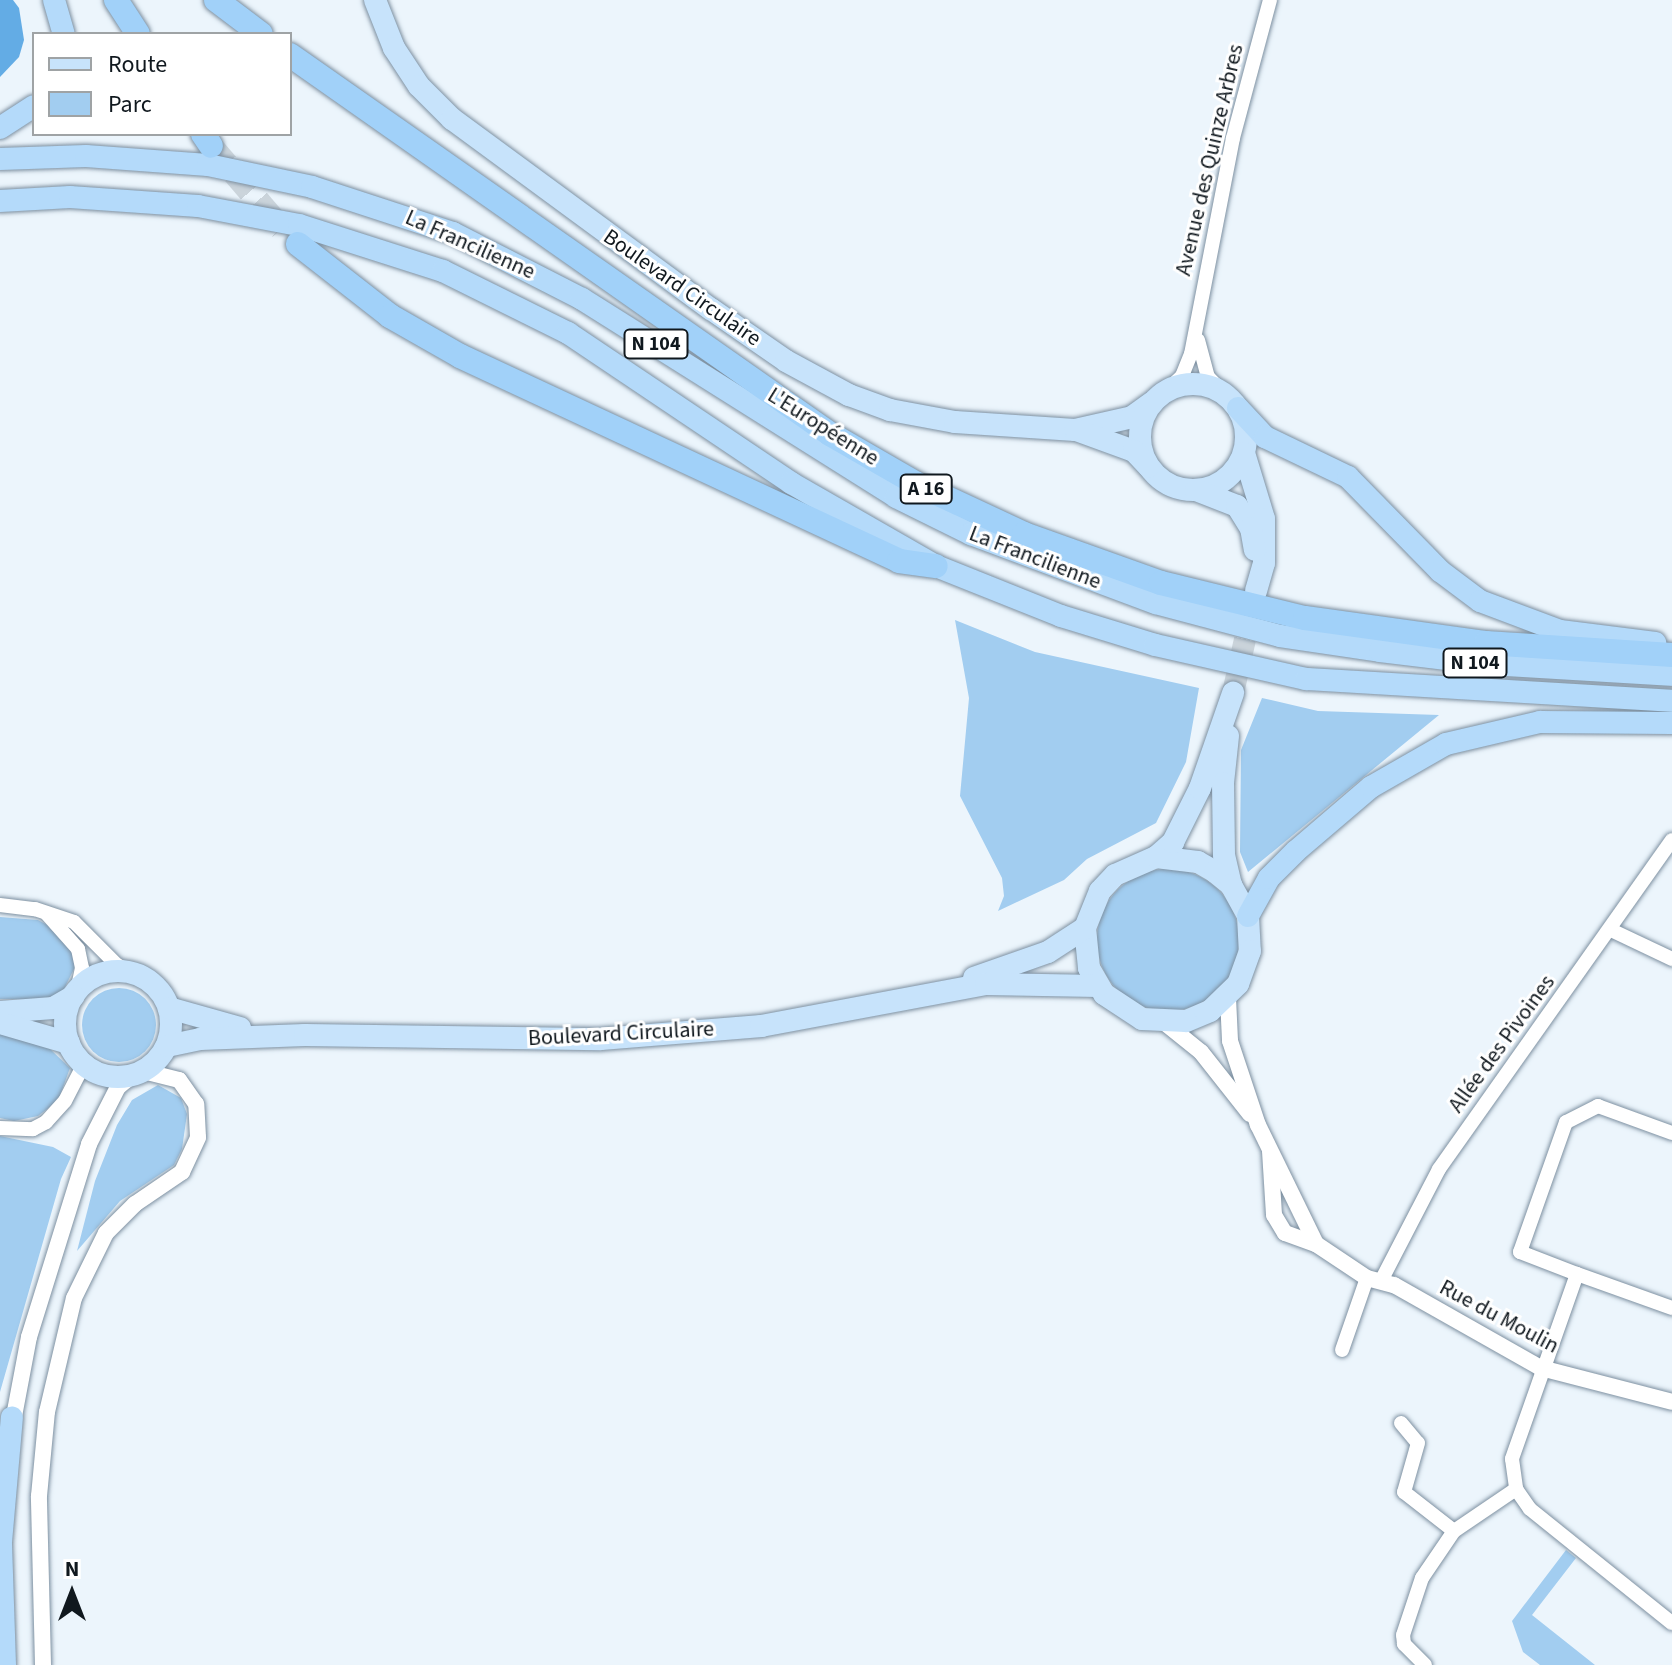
<!DOCTYPE html>
<html>
<head>
<meta charset="utf-8">
<style>
	body { margin:0 }
	#map { position:relative; width:1672px; height:1665px; overflow:hidden; background:#ecf5fc; font-family:"Source Sans 3",sans-serif }
	div>[style] { position:absolute }
	[style*='--x'] { left:calc(var(--x)*1px); top:calc(var(--y)*1px); width:calc(var(--w)*1px); rotate:calc(var(--a)*1deg) }
	.green>* { inset:0; background:#a2cdf0 }
	.round { border-radius:50% }
	.water>* { inset:0; background:#63ace5 }
	.primary-tunnel>* { height:22px; margin-top:-11px; transform-origin:0; background:repeating-linear-gradient(90deg,#cbd4db 0 22px,transparent 0 33px) }
	.motorway-tunnel>* { height:24px; margin-top:-12px; transform-origin:0; background:repeating-linear-gradient(90deg,#cbd4db 0 24px,transparent 0 36px) }
	.roads { filter:drop-shadow(0 0 2px #7d90a1) drop-shadow(0 0 2px #7d90a1) }
	.minor>* { height:14px; margin:-7px; padding:0 7px; transform-origin:7px; border-radius:7px; background:#fff }
	.tertiary>* { height:16px; margin:-8px; padding:0 8px; transform-origin:8px; border-radius:8px; background:#fff }
	.primary>* { height:22px; margin:-11px; padding:0 11px; transform-origin:11px; border-radius:11px; background:#c7e3fb }
	.primary>.ring { margin:-11px; padding:0; box-sizing:content-box; background:none; border:22px solid #c7e3fb; border-radius:50% }
	.trunk>* { height:22px; margin:-11px; padding:0 11px; transform-origin:11px; border-radius:11px; background:#b4dafa }
	.motorway>* { height:24px; margin:-12px; padding:0 12px; transform-origin:12px; border-radius:12px; background:#a1d1f9 }
	span { translate:-50% -50%; white-space:nowrap; text-align:center; line-height:1.15; -webkit-text-stroke:6px #fff; paint-order:stroke }
	.shield-label span { padding:2px 6px; background:#fff; border:2px solid; border-radius:6px; -webkit-text-stroke-width:0 }
	.shield-label { font-size:20px; color:#10181e; font-weight:700 }
	.street-label { font-size:22px; color:#10181e }
	.legend { position:absolute; left:32px; top:32px; width:260px; height:104px; box-sizing:border-box; background:#fff; border:2px solid #9fa3a5; margin:0; padding:10px 14px; list-style:none; font-size:24px; color:#10181e }
	.legend li { display:flex; align-items:center; gap:16px; height:40px }
	.legend b { width:40px; border:2px solid #9fa3a5 }
	.north { position:absolute; left:32px; top:1553px; width:80px; height:80px; -webkit-text-stroke:6px #fff; paint-order:stroke; rotate:0deg; font-size:22px; font-weight:700; line-height:32px; text-align:center; color:#10181e }
	.north::after { content:''; display:block; margin:auto; width:28px; height:36px; background:#10181e; clip-path:polygon(50% 0,100% 100%,50% 72%,0 100%) }
</style>
</head>
<body>
<div id="map">
	<div class="green">
		<div style="clip-path:polygon(955px 620px,1035px 652px,1199px 688px,1186px 762px,1156px 823px,1087px 859px,1064px 880px,998px 911px,1004px 896px,1002px 878px,960px 796px,969px 698px)"></div>
		<div style="clip-path:polygon(1262px 698px,1318px 711px,1439px 715px,1248px 872px,1240px 852px,1241px 750px)"></div>
		<div class="round" style="left:1097px;top:869px;width:142px;height:142px"></div>
		<div style="clip-path:polygon(0 917px,38px 920px,53px 928px,72px 953px,75px 967px,63px 991px,50px 999px,0 999px)"></div>
		<div class="round" style="left:82px;top:988px;width:74px;height:74px"></div>
		<div style="clip-path:polygon(0 1034px,49px 1048px,70px 1068px,58px 1101px,38px 1116px,14px 1121px,0 1118px)"></div>
		<div style="clip-path:polygon(158px 1085px,181px 1098px,187px 1114px,182px 1149px,174px 1165px,120px 1201px,77px 1251px,95px 1181px,117px 1125px,132px 1100px)"></div>
		<div style="clip-path:polygon(0 1136px,53px 1147px,71px 1157px,61px 1179px,0 1392px)"></div>
		<div style="clip-path:polygon(1566px 1550px,1576px 1558px,1532px 1615px,1595px 1665px,1540px 1665px,1523px 1652px,1512px 1621px)"></div>
	</div>
	<div class="water">
		<div style="clip-path:polygon(0 0,13px 0,19px 8px,24px 40px,19px 57px,0 77px)"></div>
	</div>
	<div class="primary-tunnel">
		<div style="--x:1233;--y:693;--w:87;--a:-77.4"></div>
	</div>
	<div class="motorway-tunnel">
		<div style="--x:211;--y:146;--w:109;--a:49.5"></div>
	</div>
	<div class="roads">
		<div class="minor">
			<div style="--x:1198;--y:340;--w:38;--a:75"></div>
			<div style="--x:1208;--y:377;--w:25;--a:45"></div>
			<div style="--x:1164;--y:393;--w:25;--a:-43"></div>
			<div style="--x:1182;--y:376;--w:24;--a:-68"></div>
			<div style="--x:1191;--y:354;--w:220;--a:-79"></div>
			<div style="--x:1233;--y:138;--w:143;--a:-75"></div>
			<div style="--x:0;--y:905;--w:35;--a:7"></div>
			<div style="--x:35;--y:909;--w:41;--a:18.4"></div>
			<div style="--x:74;--y:922;--w:61;--a:45"></div>
			<div style="--x:117;--y:965;--w:19;--a:28"></div>
			<div style="--x:47;--y:914;--w:47;--a:48.5"></div>
			<div style="--x:78;--y:949;--w:19;--a:78"></div>
			<div style="--x:82;--y:968;--w:24;--a:102"></div>
			<div style="--x:1611;--y:930;--w:68;--a:25.4"></div>
			<div style="--x:0;--y:1128;--w:33;--a:2"></div>
			<div style="--x:33;--y:1129;--w:15;--a:-28"></div>
			<div style="--x:46;--y:1122;--w:28;--a:-48"></div>
			<div style="--x:65;--y:1101;--w:42;--a:-62.8"></div>
			<div style="--x:1672;--y:1133;--w:79;--a:-160"></div>
			<div style="--x:1598;--y:1106;--w:36;--a:153"></div>
			<div style="--x:1566;--y:1122;--w:138;--a:109.5"></div>
			<div style="--x:1520;--y:1252;--w:61;--a:21.1"></div>
			<div style="--x:1577;--y:1274;--w:196;--a:109.4"></div>
			<div style="--x:1512;--y:1459;--w:30;--a:82"></div>
			<div style="--x:1516;--y:1489;--w:24;--a:55"></div>
			<div style="--x:1530;--y:1509;--w:182;--a:38.8"></div>
			<div style="--x:1577;--y:1274;--w:101;--a:19.7"></div>
			<div style="--x:1381;--y:1281;--w:126;--a:-62.6"></div>
			<div style="--x:1439;--y:1169;--w:403;--a:-54.7"></div>
			<div style="--x:1342;--y:1350;--w:76;--a:-70.9"></div>
			<div style="--x:1401;--y:1423;--w:26;--a:50"></div>
			<div style="--x:1418;--y:1443;--w:51;--a:105.9"></div>
			<div style="--x:1404;--y:1492;--w:63;--a:38"></div>
			<div style="--x:1425;--y:1665;--w:30;--a:-135"></div>
			<div style="--x:1404;--y:1644;--w:9;--a:-96"></div>
			<div style="--x:1403;--y:1635;--w:60;--a:-71.6"></div>
			<div style="--x:1422;--y:1578;--w:57;--a:-55.8"></div>
			<div style="--x:1454;--y:1531;--w:75;--a:-34.1"></div>
		</div>
		<div class="tertiary">
			<div style="--x:1228;--y:998;--w:43;--a:87.3"></div>
			<div style="--x:1230;--y:1041;--w:89;--a:71.6"></div>
			<div style="--x:1258;--y:1125;--w:132;--a:64"></div>
			<div style="--x:1165;--y:1023;--w:46;--a:38.9"></div>
			<div style="--x:1201;--y:1052;--w:79;--a:51.7"></div>
			<div style="--x:1270;--y:1151;--w:64;--a:86.4"></div>
			<div style="--x:1274;--y:1215;--w:21;--a:59"></div>
			<div style="--x:1285;--y:1233;--w:33;--a:20"></div>
			<div style="--x:1316;--y:1244;--w:61;--a:33.7"></div>
			<div style="--x:1367;--y:1278;--w:28;--a:15"></div>
			<div style="--x:1394;--y:1285;--w:169;--a:29.5"></div>
			<div style="--x:1541;--y:1368;--w:135;--a:14.5"></div>
			<div style="--x:12;--y:1427;--w:92;--a:-79.3"></div>
			<div style="--x:29;--y:1337;--w:202;--a:-72.7"></div>
			<div style="--x:89;--y:1144;--w:64;--a:-63"></div>
			<div style="--x:118;--y:1087;--w:19;--a:-39"></div>
			<div style="--x:43;--y:1665;--w:169;--a:-91.4"></div>
			<div style="--x:39;--y:1496;--w:84;--a:-84.6"></div>
			<div style="--x:47;--y:1412;--w:117;--a:-76.7"></div>
			<div style="--x:74;--y:1298;--w:72;--a:-63.8"></div>
			<div style="--x:106;--y:1233;--w:41;--a:-45"></div>
			<div style="--x:135;--y:1204;--w:57;--a:-34.2"></div>
			<div style="--x:182;--y:1172;--w:38;--a:-65"></div>
			<div style="--x:198;--y:1137;--w:33;--a:-93"></div>
			<div style="--x:196;--y:1104;--w:29;--a:-125"></div>
			<div style="--x:179;--y:1080;--w:38;--a:-166"></div>
		</div>
		<div class="primary">
			<div style="--x:375;--y:0;--w:52;--a:68.4"></div>
			<div style="--x:394;--y:48;--w:45;--a:56.7"></div>
			<div style="--x:419;--y:86;--w:47;--a:45"></div>
			<div style="--x:452;--y:119;--w:321;--a:36.3"></div>
			<div style="--x:711;--y:309;--w:91;--a:34.7"></div>
			<div style="--x:786;--y:361;--w:72;--a:28.4"></div>
			<div style="--x:849;--y:395;--w:44;--a:20.1"></div>
			<div style="--x:890;--y:410;--w:66;--a:10.5"></div>
			<div style="--x:955;--y:422;--w:120;--a:3.8"></div>
			<div style="--x:1075;--y:430;--w:58;--a:-12.8"></div>
			<div style="--x:1132;--y:417;--w:24;--a:-36"></div>
			<div class="ring" style="left:1140px;top:384px;width:84px;height:84px"></div>
			<div style="--x:1076;--y:430;--w:62;--a:19.9"></div>
			<div style="--x:1134;--y:451;--w:21;--a:47"></div>
			<div style="--x:1244;--y:453;--w:69;--a:73.1"></div>
			<div style="--x:1264;--y:519;--w:44;--a:90"></div>
			<div style="--x:1264;--y:563;--w:29;--a:106"></div>
			<div style="--x:1196;--y:490;--w:44;--a:21.3"></div>
			<div style="--x:1237;--y:506;--w:26;--a:58"></div>
			<div style="--x:1251;--y:528;--w:22;--a:80"></div>
			<div style="--x:1228;--y:736;--w:47;--a:96.1"></div>
			<div style="--x:1223;--y:783;--w:72;--a:89.2"></div>
			<div style="--x:1224;--y:855;--w:31;--a:77"></div>
			<div style="--x:1156;--y:857;--w:42;--a:6.8"></div>
			<div style="--x:1198;--y:862;--w:20;--a:30"></div>
			<div style="--x:1215;--y:872;--w:21;--a:39"></div>
			<div style="--x:1231;--y:885;--w:35;--a:61"></div>
			<div style="--x:1248;--y:916;--w:35;--a:87"></div>
			<div style="--x:1250;--y:951;--w:35;--a:110"></div>
			<div style="--x:1238;--y:984;--w:39;--a:136"></div>
			<div style="--x:1210;--y:1011;--w:26;--a:157"></div>
			<div style="--x:1186;--y:1021;--w:44;--a:-177.4"></div>
			<div style="--x:1142;--y:1019;--w:45;--a:-146.7"></div>
			<div style="--x:1104;--y:994;--w:30;--a:-120"></div>
			<div style="--x:1089;--y:968;--w:40;--a:-95.7"></div>
			<div style="--x:1085;--y:928;--w:40;--a:-68"></div>
			<div style="--x:1100;--y:891;--w:22;--a:-47"></div>
			<div style="--x:1115;--y:875;--w:45;--a:-23.7"></div>
			<div style="--x:1156;--y:857;--w:23;--a:-41"></div>
			<div style="--x:1173;--y:842;--w:60;--a:-63.4"></div>
			<div style="--x:1200;--y:788;--w:101;--a:-70.8"></div>
			<div class="ring" style="left:65px;top:971px;width:84px;height:84px"></div>
			<div style="--x:974;--y:978;--w:78;--a:-19.4"></div>
			<div style="--x:1048;--y:952;--w:44;--a:-33"></div>
			<div style="--x:169;--y:1008;--w:74;--a:15.7"></div>
			<div style="--x:0;--y:1012;--w:53;--a:-4.3"></div>
			<div style="--x:53;--y:1008;--w:24;--a:-30"></div>
			<div style="--x:0;--y:1023;--w:72;--a:16.2"></div>
			<div style="--x:167;--y:1046;--w:34;--a:-12"></div>
			<div style="--x:200;--y:1039;--w:105;--a:-2.2"></div>
			<div style="--x:305;--y:1035;--w:296;--a:0.8"></div>
			<div style="--x:601;--y:1039;--w:161;--a:-4.6"></div>
			<div style="--x:761;--y:1026;--w:229;--a:-10.6"></div>
			<div style="--x:986;--y:984;--w:112;--a:1"></div>
		</div>
		<div class="trunk">
			<div style="--x:54;--y:0;--w:35;--a:74"></div>
			<div style="--x:0;--y:128;--w:40;--a:-32.9"></div>
			<div style="--x:0;--y:159;--w:86;--a:-2"></div>
			<div style="--x:86;--y:156;--w:122;--a:4.2"></div>
			<div style="--x:208;--y:165;--w:106;--a:11.9"></div>
			<div style="--x:312;--y:187;--w:148;--a:18.1"></div>
			<div style="--x:453;--y:233;--w:145;--a:27.1"></div>
			<div style="--x:582;--y:299;--w:371;--a:32.2"></div>
			<div style="--x:896;--y:497;--w:84;--a:26.3"></div>
			<div style="--x:971;--y:534;--w:197;--a:20.5"></div>
			<div style="--x:1156;--y:603;--w:128;--a:14.9"></div>
			<div style="--x:1280;--y:636;--w:101;--a:8.5"></div>
			<div style="--x:1380;--y:651;--w:109;--a:6.9"></div>
			<div style="--x:1488;--y:664;--w:184;--a:3.4"></div>
			<div style="--x:0;--y:201;--w:70;--a:-3.3"></div>
			<div style="--x:70;--y:197;--w:128;--a:4"></div>
			<div style="--x:198;--y:206;--w:103;--a:10.7"></div>
			<div style="--x:299;--y:225;--w:151;--a:17.7"></div>
			<div style="--x:443;--y:271;--w:140;--a:26.4"></div>
			<div style="--x:568;--y:333;--w:269;--a:33.9"></div>
			<div style="--x:791;--y:483;--w:167;--a:29.8"></div>
			<div style="--x:936;--y:566;--w:135;--a:21.8"></div>
			<div style="--x:1061;--y:616;--w:98;--a:17.1"></div>
			<div style="--x:1155;--y:645;--w:155;--a:12.7"></div>
			<div style="--x:1306;--y:679;--w:367;--a:3.4"></div>
			<div style="--x:1238;--y:408;--w:40;--a:47"></div>
			<div style="--x:1265;--y:437;--w:92;--a:25.7"></div>
			<div style="--x:1348;--y:477;--w:132;--a:45.6"></div>
			<div style="--x:1440;--y:571;--w:50;--a:36.9"></div>
			<div style="--x:1480;--y:601;--w:85;--a:20.6"></div>
			<div style="--x:1560;--y:631;--w:96;--a:7.2"></div>
			<div style="--x:1248;--y:916;--w:43;--a:-61.1"></div>
			<div style="--x:1269;--y:878;--w:38;--a:-45"></div>
			<div style="--x:1296;--y:851;--w:99;--a:-40.5"></div>
			<div style="--x:1371;--y:787;--w:86;--a:-29.8"></div>
			<div style="--x:1446;--y:744;--w:97;--a:-13.2"></div>
			<div style="--x:1540;--y:722;--w:132;--a:0.4"></div>
			<div style="--x:5;--y:1665;--w:123;--a:-91.9"></div>
			<div style="--x:1;--y:1542;--w:125;--a:-85"></div>
		</div>
		<div class="motorway">
			<div style="--x:116;--y:0;--w:40;--a:57.1"></div>
			<div style="--x:216;--y:0;--w:56;--a:37.1"></div>
			<div style="--x:290;--y:55;--w:660;--a:35.06"></div>
			<div style="--x:830;--y:434;--w:100;--a:29.9"></div>
			<div style="--x:917;--y:484;--w:118;--a:25"></div>
			<div style="--x:1024;--y:534;--w:145;--a:19.7"></div>
			<div style="--x:1161;--y:583;--w:148;--a:13.7"></div>
			<div style="--x:1305;--y:618;--w:183;--a:7.9"></div>
			<div style="--x:1486;--y:643;--w:186;--a:3.7"></div>
			<div style="--x:203;--y:134;--w:14;--a:56"></div>
			<div style="--x:298;--y:244;--w:117;--a:38"></div>
			<div style="--x:390;--y:316;--w:81;--a:29.7"></div>
			<div style="--x:460;--y:356;--w:485;--a:25"></div>
			<div style="--x:899;--y:561;--w:37;--a:8"></div>
		</div>
	</div>
	<div class="shield-label">
		<span style="left:656px;top:344px">N 104</span>
		<span style="left:926px;top:489px">A 16</span>
		<span style="left:1475px;top:663px">N 104</span>
	</div>
	<div class="street-label">
		<span style="left:1210px;top:160px;rotate:-77deg">Avenue des Quinze Arbres</span>
		<span style="left:470px;top:245px;rotate:24deg">La Francilienne</span>
		<span style="left:682px;top:288px;rotate:35deg">Boulevard Circulaire</span>
		<span style="left:823px;top:427px;rotate:32deg">L'Européenne</span>
		<span style="left:1035px;top:558px;rotate:21deg">La Francilienne</span>
		<span style="left:621px;top:1034px;rotate:-3deg">Boulevard Circulaire</span>
		<span style="left:1502px;top:1044px;rotate:-54deg">Allée des Pivoines</span>
		<span style="left:1499px;top:1317px;rotate:28deg">Rue du Moulin</span>
	</div>
	<ul class="legend">
	<li><b style="height:10px;background:#c7e3fb"></b>Route</li>
	<li><b style="height:22px;background:#a2cdf0"></b>Parc</li>
	</ul>
	<div class="north">N</div>
</div>
</body>
</html>
